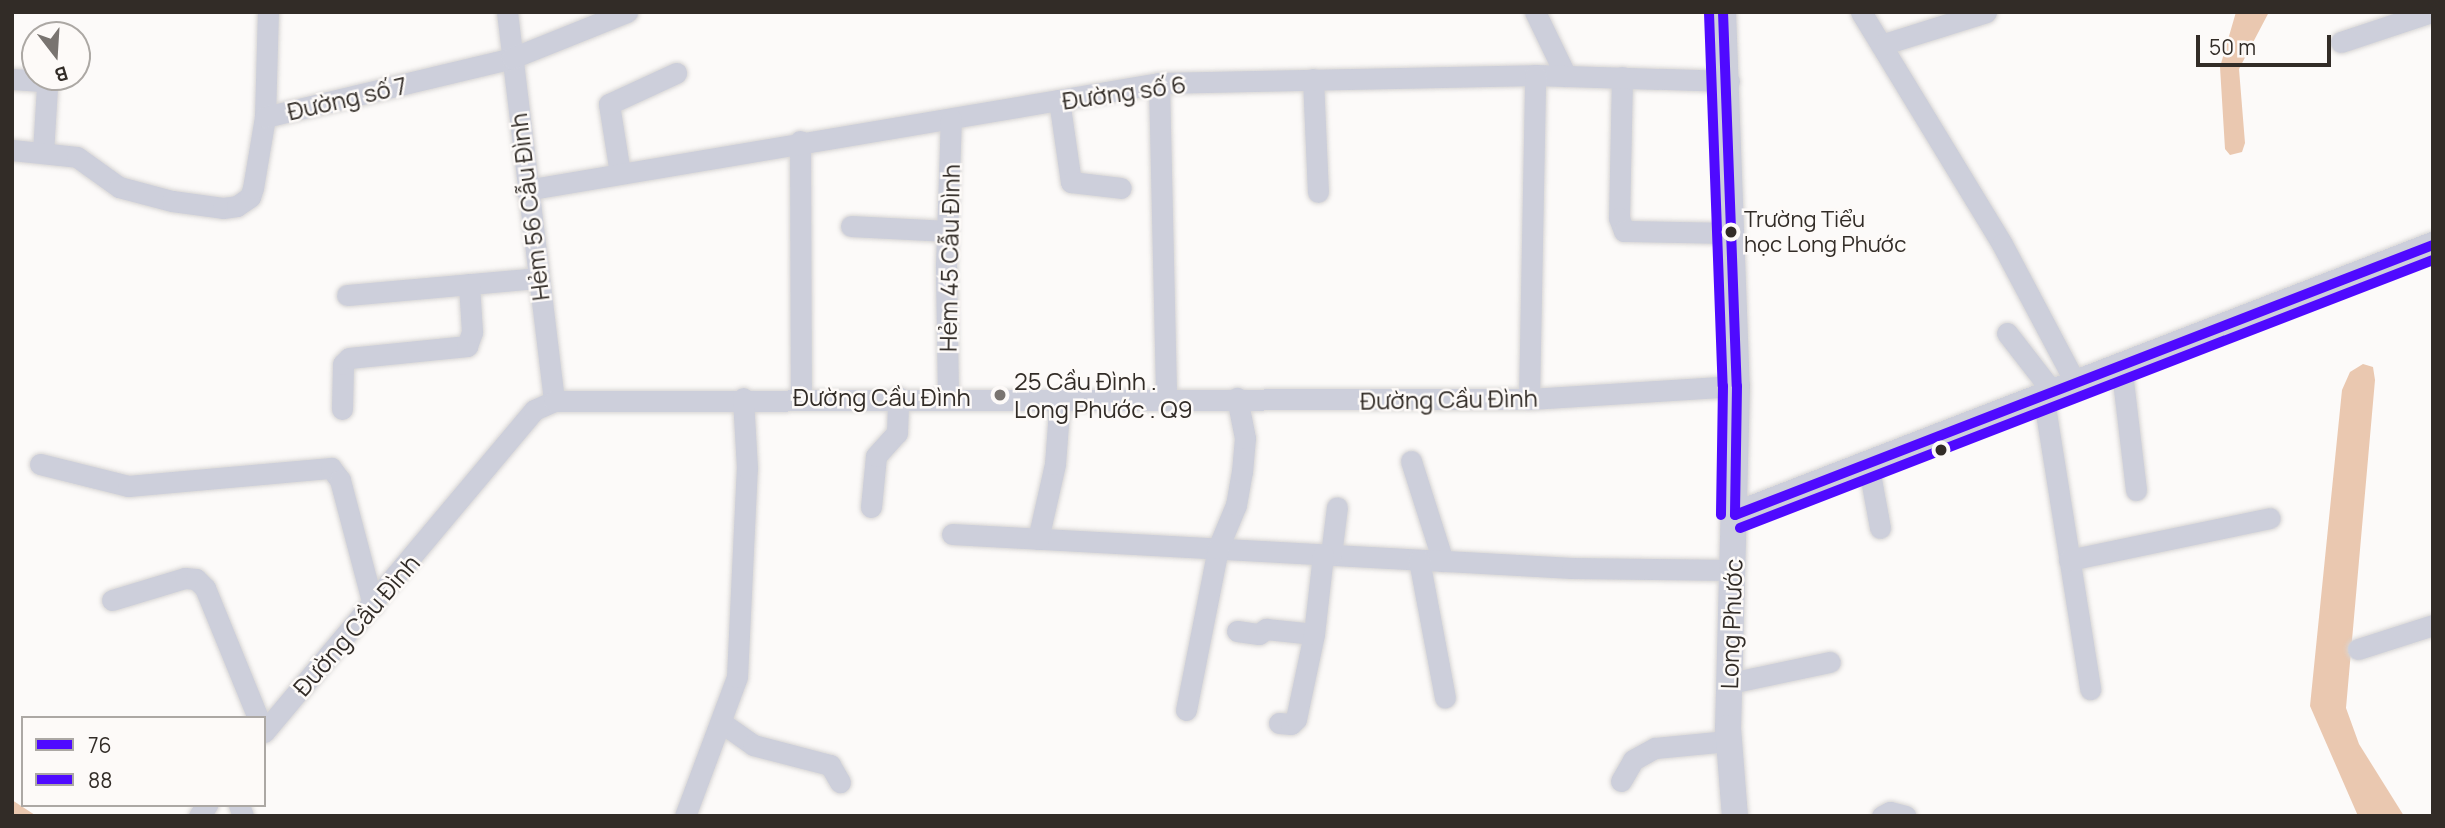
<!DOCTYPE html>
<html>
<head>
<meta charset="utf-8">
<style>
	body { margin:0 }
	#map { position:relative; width:2445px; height:828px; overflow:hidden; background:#fcfaf9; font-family:Manrope,sans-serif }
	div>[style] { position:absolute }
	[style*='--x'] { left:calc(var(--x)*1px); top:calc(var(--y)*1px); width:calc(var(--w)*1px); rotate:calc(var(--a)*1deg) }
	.water>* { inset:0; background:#eac8b0 }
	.roads { filter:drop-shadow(0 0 2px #d7d5d4) drop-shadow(0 0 2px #d7d5d4) }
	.minor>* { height:21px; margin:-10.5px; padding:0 10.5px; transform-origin:10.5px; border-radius:10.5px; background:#cdcfdb }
	.tertiary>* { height:26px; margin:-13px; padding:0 13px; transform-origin:13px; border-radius:13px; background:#cdcfdb }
	.bus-1>* { height:10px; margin:-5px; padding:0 5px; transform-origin:5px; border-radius:5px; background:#4f0aff }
	.bus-2>* { height:10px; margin:-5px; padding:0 5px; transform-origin:5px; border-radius:5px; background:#4f0aff }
	.dots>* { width:19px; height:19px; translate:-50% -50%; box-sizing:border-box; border:4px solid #fdfaf8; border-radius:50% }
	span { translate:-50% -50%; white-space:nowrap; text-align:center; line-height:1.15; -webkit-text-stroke:5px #fdfaf8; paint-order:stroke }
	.bus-label { font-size:22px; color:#322c27 }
	.left { translate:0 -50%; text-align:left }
	.street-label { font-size:24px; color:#322c27 }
	.poi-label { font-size:24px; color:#322c27 }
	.frame { position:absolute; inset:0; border:14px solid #322c27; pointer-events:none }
	.legend { position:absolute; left:21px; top:716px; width:245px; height:91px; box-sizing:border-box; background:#fdfaf8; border:2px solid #aca8a4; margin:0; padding:9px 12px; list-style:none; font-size:21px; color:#322c27 }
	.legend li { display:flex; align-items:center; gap:14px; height:35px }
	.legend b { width:35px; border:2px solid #aca8a4 }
	.north { position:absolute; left:21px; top:21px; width:70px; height:70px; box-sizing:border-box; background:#fdfaf8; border:2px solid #aca8a4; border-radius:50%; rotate:163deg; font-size:19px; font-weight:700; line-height:28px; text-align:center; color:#322c27 }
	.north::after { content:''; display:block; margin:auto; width:24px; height:32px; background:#797470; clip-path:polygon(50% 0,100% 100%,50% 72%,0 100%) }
	.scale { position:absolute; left:2196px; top:35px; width:135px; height:32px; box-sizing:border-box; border:4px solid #322c27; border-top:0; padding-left:9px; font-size:21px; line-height:24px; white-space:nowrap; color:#322c27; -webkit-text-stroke:5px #fdfaf8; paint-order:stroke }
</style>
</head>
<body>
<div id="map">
	<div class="water">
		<div style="clip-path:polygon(2236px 12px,2269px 12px,2239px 69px,2245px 143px,2242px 152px,2230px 155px,2225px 149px,2220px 67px)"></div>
		<div style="clip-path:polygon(2363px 364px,2373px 367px,2375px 380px,2346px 708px,2359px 744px,2404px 816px,2358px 816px,2310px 706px,2342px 390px,2350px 372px)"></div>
		<div style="clip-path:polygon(12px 800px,35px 815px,35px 816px,12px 816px)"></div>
	</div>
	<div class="roads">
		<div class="minor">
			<div style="--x:507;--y:12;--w:392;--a:83.1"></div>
			<div style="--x:1535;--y:12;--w:71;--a:64.2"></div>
			<div style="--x:1861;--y:12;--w:271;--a:58.7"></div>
			<div style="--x:2002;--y:244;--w:156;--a:62.1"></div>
			<div style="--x:2341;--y:42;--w:95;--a:-18.4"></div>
			<div style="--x:1881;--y:45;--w:110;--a:-17.4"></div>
			<div style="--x:1622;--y:77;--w:141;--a:91.2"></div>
			<div style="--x:1619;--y:218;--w:14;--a:69"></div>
			<div style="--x:1624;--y:231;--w:109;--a:1.1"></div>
			<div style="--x:12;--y:79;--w:30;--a:4"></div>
			<div style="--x:42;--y:81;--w:8;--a:50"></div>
			<div style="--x:47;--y:87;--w:65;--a:93.5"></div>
			<div style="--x:1313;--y:79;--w:113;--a:87.5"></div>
			<div style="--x:1159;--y:83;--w:314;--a:88.7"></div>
			<div style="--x:1059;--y:100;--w:83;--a:81.7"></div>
			<div style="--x:1071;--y:182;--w:50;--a:6.8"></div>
			<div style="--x:265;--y:117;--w:105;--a:-88.4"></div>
			<div style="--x:800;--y:141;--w:256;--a:89.8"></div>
			<div style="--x:12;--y:150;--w:65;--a:6.1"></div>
			<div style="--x:77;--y:157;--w:52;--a:35.5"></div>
			<div style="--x:119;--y:187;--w:55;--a:14.8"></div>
			<div style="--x:172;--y:201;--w:51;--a:7.8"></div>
			<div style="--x:223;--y:208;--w:14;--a:-8"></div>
			<div style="--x:237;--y:206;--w:16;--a:-35"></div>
			<div style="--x:250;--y:197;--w:9;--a:-72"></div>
			<div style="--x:253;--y:188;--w:72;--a:-80.4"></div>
			<div style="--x:265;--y:117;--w:254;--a:-13.4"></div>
			<div style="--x:512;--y:58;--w:124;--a:-21.8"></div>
			<div style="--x:620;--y:173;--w:70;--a:-99.1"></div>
			<div style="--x:609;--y:104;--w:74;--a:-24.8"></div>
			<div style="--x:526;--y:190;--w:642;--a:-9.59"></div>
			<div style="--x:1159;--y:83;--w:376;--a:-1.2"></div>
			<div style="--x:1535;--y:75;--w:194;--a:1.8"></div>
			<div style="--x:851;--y:226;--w:96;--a:3"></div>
			<div style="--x:347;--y:295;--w:191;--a:-5.1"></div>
			<div style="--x:2007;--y:333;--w:73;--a:52.2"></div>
			<div style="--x:2121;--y:364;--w:127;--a:83.2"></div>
			<div style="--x:2043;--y:394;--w:299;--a:80.9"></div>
			<div style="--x:948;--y:397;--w:131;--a:-90.9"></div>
			<div style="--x:946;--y:266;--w:147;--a:-88.1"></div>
			<div style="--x:1529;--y:399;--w:324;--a:-88.9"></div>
			<div style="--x:342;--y:409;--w:45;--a:-88.7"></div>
			<div style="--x:343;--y:364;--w:8;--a:-45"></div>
			<div style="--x:349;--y:358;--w:119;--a:-5.8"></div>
			<div style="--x:467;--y:346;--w:15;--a:-70"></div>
			<div style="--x:472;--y:332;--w:48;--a:-93.6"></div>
			<div style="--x:1411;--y:461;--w:105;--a:72.3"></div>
			<div style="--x:1868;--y:463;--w:66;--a:79.5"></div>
			<div style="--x:40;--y:464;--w:91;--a:14"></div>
			<div style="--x:128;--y:486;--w:204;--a:-5.1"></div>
			<div style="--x:331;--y:468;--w:15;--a:53"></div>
			<div style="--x:340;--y:480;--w:129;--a:75.2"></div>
			<div style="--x:871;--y:507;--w:51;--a:-84.4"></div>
			<div style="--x:876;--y:456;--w:31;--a:-48"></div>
			<div style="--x:897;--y:433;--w:36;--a:-88"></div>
			<div style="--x:952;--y:534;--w:621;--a:3.14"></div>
			<div style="--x:1572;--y:568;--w:161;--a:0.7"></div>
			<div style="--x:1038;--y:539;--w:77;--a:-77.2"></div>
			<div style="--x:1055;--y:464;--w:67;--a:-85.7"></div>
			<div style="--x:1331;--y:555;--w:48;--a:-82.9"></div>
			<div style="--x:1419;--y:560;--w:140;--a:79.3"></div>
			<div style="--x:2069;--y:560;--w:205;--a:-11.8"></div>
			<div style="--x:112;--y:600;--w:76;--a:-16.8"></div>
			<div style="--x:185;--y:578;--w:11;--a:5"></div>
			<div style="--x:196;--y:579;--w:13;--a:45"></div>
			<div style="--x:205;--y:588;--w:140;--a:67.8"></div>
			<div style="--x:1237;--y:631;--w:22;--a:8"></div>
			<div style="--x:1259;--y:634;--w:9;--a:-36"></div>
			<div style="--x:1266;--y:629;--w:48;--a:5.9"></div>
			<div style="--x:2358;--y:649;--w:79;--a:-17.7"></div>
			<div style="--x:1730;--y:683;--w:102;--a:-11.9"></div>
			<div style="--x:1186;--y:710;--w:165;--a:-78.8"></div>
			<div style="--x:1218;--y:548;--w:47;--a:-67.3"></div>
			<div style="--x:1236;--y:505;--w:34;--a:-80"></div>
			<div style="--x:1242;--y:472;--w:34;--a:-85"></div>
			<div style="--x:1245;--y:438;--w:41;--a:-101.3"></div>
			<div style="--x:722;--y:723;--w:38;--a:35"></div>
			<div style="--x:753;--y:745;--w:80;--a:14.6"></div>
			<div style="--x:830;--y:765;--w:20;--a:60"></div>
			<div style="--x:1279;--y:723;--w:12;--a:5"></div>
			<div style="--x:1291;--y:724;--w:7;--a:-45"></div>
			<div style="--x:1296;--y:719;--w:87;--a:-78"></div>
			<div style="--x:1314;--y:634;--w:80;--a:-83.5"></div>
			<div style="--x:264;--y:732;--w:420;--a:-50"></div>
			<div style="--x:534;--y:410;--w:22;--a:-24"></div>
			<div style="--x:554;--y:401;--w:975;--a:-0.12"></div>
			<div style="--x:1529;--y:399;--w:208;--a:-3.6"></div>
			<div style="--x:1621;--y:781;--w:24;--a:-60"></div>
			<div style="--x:1633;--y:760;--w:25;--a:-29"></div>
			<div style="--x:1655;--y:748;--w:73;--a:-5.5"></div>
			<div style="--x:239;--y:805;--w:12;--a:70"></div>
			<div style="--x:199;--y:816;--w:14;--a:-54"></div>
			<div style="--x:685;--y:816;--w:148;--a:-69.5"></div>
			<div style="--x:737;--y:677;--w:209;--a:-87.3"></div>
			<div style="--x:747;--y:468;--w:70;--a:-93.3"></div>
			<div style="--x:1882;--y:816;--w:9;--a:-27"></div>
			<div style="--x:1890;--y:812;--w:16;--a:14"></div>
		</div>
		<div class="tertiary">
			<div style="--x:1723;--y:12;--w:374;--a:87.9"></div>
			<div style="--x:1737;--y:386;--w:342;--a:91.5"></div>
			<div style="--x:1728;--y:728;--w:88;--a:85.5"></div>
			<div style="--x:1735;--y:515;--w:748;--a:-21.15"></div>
		</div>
	</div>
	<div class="bus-1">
		<div style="--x:1723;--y:12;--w:374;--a:87.9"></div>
		<div style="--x:1737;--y:386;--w:129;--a:90.9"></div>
		<div style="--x:1735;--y:515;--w:748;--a:-21.15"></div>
	</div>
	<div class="bus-2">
		<div style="--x:1709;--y:13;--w:373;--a:87.9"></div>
		<div style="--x:1723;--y:386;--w:129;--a:90.9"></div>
		<div style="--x:1740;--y:528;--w:743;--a:-21.14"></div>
	</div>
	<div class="dots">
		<div style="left:1731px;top:232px;background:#322c27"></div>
		<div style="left:1000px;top:395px;background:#797470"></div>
		<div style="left:1941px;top:450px;background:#322c27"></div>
	</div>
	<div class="bus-label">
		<span class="left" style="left:1744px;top:232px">Trường Tiểu<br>học Long Phước</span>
	</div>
	<div class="street-label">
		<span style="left:1124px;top:92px;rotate:-8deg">Đường số 6</span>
		<span style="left:347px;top:98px;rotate:-13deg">Đường số 7</span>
		<span style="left:529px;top:207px;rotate:-97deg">Hẻm 56 Cẫu Đình</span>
		<span style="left:949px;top:258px;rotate:-89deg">Hẻm 45 Cẫu Đình</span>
		<span style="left:882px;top:397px">Đường Cầu Đình</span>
		<span style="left:1449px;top:399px;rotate:-1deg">Đường Cầu Đình</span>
		<span style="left:1731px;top:624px;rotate:-88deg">Long Phước</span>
		<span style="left:356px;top:625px;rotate:-49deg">Đường Cầu Đình</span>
	</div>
	<div class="poi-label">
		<span class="left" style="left:1014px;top:395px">25 Cầu Đình .<br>Long Phước . Q9</span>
	</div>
	<div class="frame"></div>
	<ul class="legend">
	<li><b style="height:9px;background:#4f0aff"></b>76</li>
	<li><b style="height:9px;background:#4f0aff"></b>88</li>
	</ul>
	<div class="north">B</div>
	<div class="scale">50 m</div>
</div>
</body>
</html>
